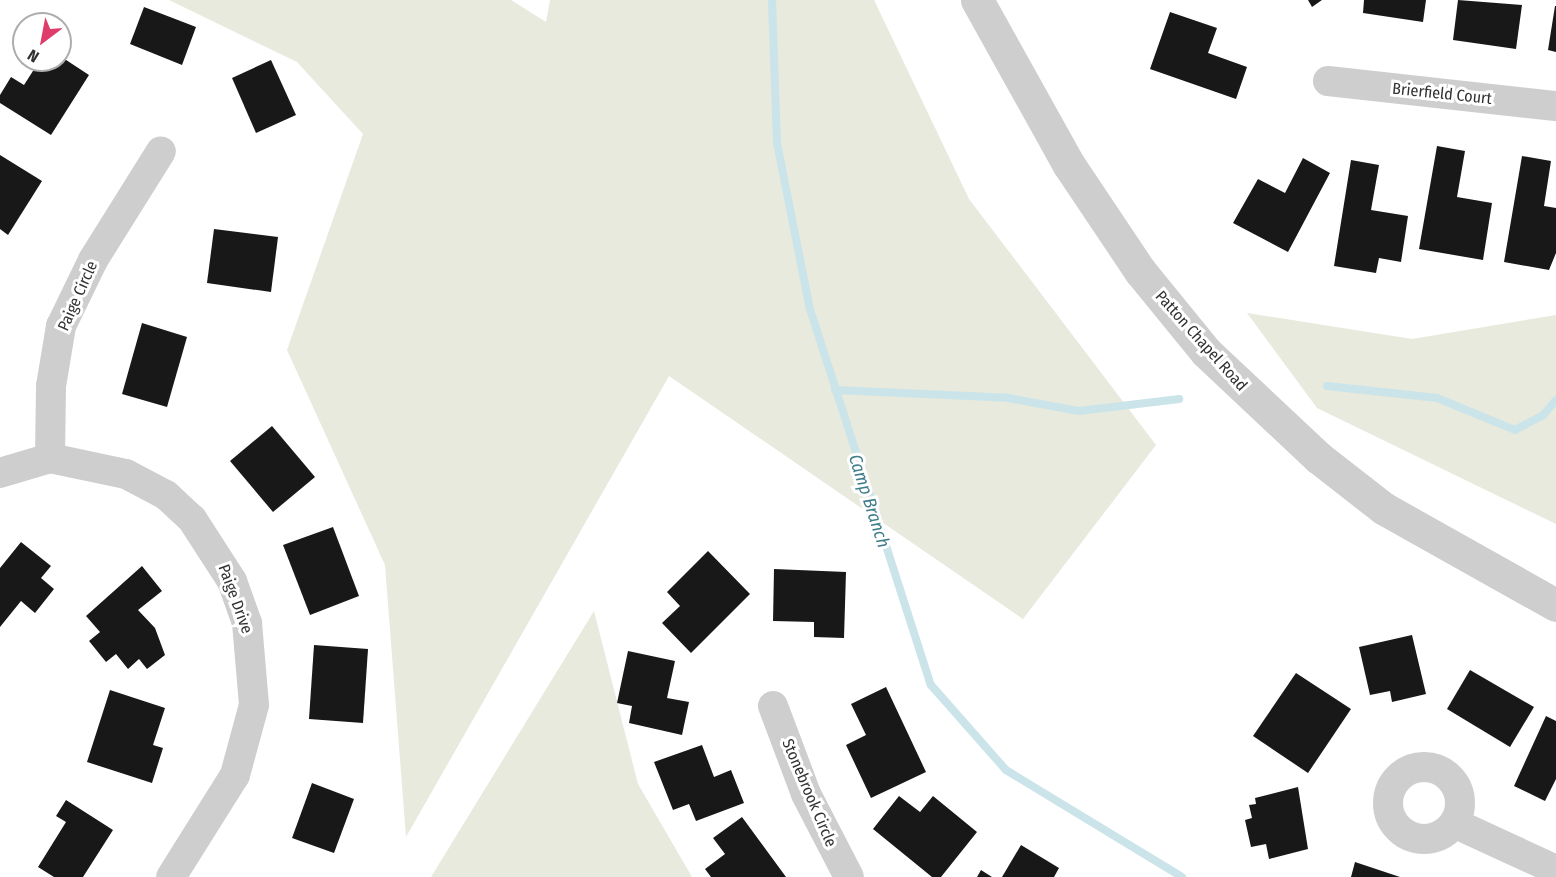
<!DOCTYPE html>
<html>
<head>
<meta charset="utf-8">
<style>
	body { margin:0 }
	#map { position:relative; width:1556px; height:877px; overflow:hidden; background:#fff; font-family:"Fira Sans Condensed",sans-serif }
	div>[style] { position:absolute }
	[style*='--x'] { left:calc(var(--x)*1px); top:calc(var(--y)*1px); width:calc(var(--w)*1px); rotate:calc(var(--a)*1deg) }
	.green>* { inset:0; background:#e7eadd }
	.stream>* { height:8px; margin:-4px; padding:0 4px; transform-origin:4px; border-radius:4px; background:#cbe4ea }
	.building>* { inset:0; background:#181818 }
	.minor>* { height:30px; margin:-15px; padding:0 15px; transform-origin:15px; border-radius:15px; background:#cecece }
	.minor>.ring { margin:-15px; padding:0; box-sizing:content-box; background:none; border:30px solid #cecece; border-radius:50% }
	.tertiary>* { height:33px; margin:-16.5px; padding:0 16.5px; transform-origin:16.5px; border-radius:16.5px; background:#cecece }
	span { translate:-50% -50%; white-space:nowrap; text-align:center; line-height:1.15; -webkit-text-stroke:6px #fff; paint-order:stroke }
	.street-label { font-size:16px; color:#313131 }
	.water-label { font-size:18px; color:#407d8b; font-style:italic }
	.north { position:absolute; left:12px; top:12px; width:60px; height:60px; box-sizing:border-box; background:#fff; border:2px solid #adadad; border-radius:50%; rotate:212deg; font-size:16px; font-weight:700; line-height:24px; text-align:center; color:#313131 }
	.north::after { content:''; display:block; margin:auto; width:21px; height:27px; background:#de3d6c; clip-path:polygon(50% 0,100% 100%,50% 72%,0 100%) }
</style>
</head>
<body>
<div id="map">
	<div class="green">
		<div style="clip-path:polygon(169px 0,511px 0,546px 22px,550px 0,874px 0,969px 199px,1156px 445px,1023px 619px,669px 376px,406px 837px,385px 565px,287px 350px,363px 134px,297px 62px)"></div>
		<div style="clip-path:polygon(1247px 313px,1412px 339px,1556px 315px,1556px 524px,1317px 408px)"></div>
		<div style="clip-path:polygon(594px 611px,638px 784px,692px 877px,431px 877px)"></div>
	</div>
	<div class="stream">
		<div style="--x:772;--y:0;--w:143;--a:88"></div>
		<div style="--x:777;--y:143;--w:169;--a:78.8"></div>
		<div style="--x:810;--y:309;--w:395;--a:72.2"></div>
		<div style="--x:931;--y:685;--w:113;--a:48.6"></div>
		<div style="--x:1006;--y:770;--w:206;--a:31.3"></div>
		<div style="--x:1327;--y:386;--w:111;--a:6.2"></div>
		<div style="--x:1437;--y:398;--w:84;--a:22.3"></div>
		<div style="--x:1515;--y:430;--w:32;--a:-28"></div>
		<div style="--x:1543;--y:415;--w:20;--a:-49"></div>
		<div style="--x:835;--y:390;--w:173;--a:2.6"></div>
		<div style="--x:1008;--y:398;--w:72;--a:10.4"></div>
		<div style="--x:1079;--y:411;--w:101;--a:-6.8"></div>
	</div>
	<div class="building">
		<div style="clip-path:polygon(1308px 0,1322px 0,1312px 7px)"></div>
		<div style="clip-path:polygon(1364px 0,1426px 0,1423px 22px,1363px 13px)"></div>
		<div style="clip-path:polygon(1458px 0,1522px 5px,1516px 49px,1453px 40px)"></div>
		<div style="clip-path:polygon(1555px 6px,1556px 6px,1556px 52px,1548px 50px)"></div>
		<div style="clip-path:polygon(144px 7px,196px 27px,182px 65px,130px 44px)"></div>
		<div style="clip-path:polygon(1170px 12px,1217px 28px,1208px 53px,1247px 67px,1236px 99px,1150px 69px)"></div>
		<div style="clip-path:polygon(60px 56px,89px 75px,51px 135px,0 103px,0 95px,11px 77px,24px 85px,40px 60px)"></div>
		<div style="clip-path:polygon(271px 60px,296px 115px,256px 133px,232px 78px)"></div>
		<div style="clip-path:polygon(1437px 146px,1465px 151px,1457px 197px,1492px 203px,1483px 260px,1419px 249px)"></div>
		<div style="clip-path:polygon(0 155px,42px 181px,8px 235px,0 229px)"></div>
		<div style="clip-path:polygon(1522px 156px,1551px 161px,1544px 206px,1556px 208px,1556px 253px,1549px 270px,1504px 262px)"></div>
		<div style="clip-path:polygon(1303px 158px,1330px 173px,1288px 252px,1233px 223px,1258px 179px,1285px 193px)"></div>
		<div style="clip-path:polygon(1351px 160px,1379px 165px,1371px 210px,1408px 216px,1401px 262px,1379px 258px,1376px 273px,1334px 266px)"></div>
		<div style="clip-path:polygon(214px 229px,278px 237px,271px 292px,207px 283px)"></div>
		<div style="clip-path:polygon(142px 323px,187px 337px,167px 407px,122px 394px)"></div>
		<div style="clip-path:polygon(272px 426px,315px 477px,273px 512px,230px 461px)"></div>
		<div style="clip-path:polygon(333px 527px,359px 596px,310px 615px,283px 545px)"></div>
		<div style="clip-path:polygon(21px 542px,51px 566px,41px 578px,54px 589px,35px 613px,21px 601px,0 627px,0 568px)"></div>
		<div style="clip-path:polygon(708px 551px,750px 594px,691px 653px,662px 623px,680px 606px,667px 592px)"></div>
		<div style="clip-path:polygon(142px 566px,162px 591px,138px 610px,155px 628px,165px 655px,147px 669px,139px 659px,128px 669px,116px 654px,106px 662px,89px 641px,100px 632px,86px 616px)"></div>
		<div style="clip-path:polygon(774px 569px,846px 572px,844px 638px,814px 637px,814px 622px,773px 621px)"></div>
		<div style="clip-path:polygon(1412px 635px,1426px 694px,1392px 702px,1390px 691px,1370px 695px,1359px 647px)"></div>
		<div style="clip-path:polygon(314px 645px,368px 649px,363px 723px,309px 719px)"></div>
		<div style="clip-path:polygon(628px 651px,675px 661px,667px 698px,689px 702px,682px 735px,629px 723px,632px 706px,617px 703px)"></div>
		<div style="clip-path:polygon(1470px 670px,1534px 707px,1510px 747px,1447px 709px)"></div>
		<div style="clip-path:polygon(1296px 673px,1351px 709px,1308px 773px,1253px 736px)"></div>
		<div style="clip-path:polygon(886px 687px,926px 772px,871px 798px,846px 745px,866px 735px,851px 704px)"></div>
		<div style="clip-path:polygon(110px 690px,165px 708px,153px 745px,163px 748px,152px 783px,87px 762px)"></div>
		<div style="clip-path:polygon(1546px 716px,1556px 721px,1556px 779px,1545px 801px,1514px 786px)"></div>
		<div style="clip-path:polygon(702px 745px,714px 777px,731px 770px,744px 803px,696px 821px,689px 804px,673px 810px,654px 762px)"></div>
		<div style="clip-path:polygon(312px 783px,354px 799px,334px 853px,292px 838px)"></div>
		<div style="clip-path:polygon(1298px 787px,1308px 849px,1269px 859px,1266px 844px,1251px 847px,1245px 820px,1252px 818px,1249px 805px,1256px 804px,1255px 798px)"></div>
		<div style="clip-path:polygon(899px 796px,920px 812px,933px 796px,977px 832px,941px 877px,932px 877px,873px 829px)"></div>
		<div style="clip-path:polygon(66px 800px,113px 830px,83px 877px,54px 877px,38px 867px,66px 822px,56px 816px)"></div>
		<div style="clip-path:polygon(742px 817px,786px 877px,711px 877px,705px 869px,725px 854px,713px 838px)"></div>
		<div style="clip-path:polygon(1021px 845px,1059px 868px,1054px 877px,1002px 877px)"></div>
		<div style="clip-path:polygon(1355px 862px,1400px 877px,1351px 877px)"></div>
		<div style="clip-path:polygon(981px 870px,992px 877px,977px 877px)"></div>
	</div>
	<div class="minor">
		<div style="--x:1328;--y:81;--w:229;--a:6.3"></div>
		<div style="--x:50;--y:458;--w:72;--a:-89.2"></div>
		<div style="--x:51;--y:386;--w:61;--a:-80.5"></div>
		<div style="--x:61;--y:326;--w:73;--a:-64.1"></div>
		<div style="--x:93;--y:260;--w:128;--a:-58"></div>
		<div style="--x:0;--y:473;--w:52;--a:-16.7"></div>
		<div style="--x:50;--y:458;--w:78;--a:11.9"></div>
		<div style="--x:126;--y:474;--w:45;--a:27.7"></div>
		<div style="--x:166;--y:495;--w:35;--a:43"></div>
		<div style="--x:192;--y:519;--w:74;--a:57.2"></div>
		<div style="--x:232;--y:581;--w:45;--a:70.3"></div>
		<div style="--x:247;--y:623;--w:82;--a:85.1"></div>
		<div style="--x:254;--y:705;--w:73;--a:105.2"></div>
		<div style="--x:235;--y:775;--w:120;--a:122.1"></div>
		<div style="--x:773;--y:706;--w:94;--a:69.4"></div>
		<div style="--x:806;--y:794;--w:93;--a:62.6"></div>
		<div class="ring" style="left:1388px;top:767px;width:42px;height:42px"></div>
		<div style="--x:1454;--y:823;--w:112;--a:24.7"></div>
	</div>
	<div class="tertiary">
		<div style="--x:977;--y:0;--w:189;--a:60.9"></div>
		<div style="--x:1069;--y:165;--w:128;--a:56.2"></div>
		<div style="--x:1140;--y:271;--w:104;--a:50.8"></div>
		<div style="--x:1206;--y:352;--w:155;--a:43.2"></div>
		<div style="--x:1319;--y:458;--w:81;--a:38"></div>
		<div style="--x:1383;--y:508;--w:198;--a:29.3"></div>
	</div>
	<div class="street-label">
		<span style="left:1442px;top:94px;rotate:6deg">Brierfield Court</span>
		<span style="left:78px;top:296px;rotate:-66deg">Paige Circle</span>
		<span style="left:1201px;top:341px;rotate:48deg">Patton Chapel Road</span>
		<span style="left:235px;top:599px;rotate:70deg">Paige Drive</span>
		<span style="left:809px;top:793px;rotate:67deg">Stonebrook Circle</span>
	</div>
	<div class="water-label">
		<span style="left:869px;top:501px;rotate:72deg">Camp Branch</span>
	</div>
	<div class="north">N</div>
</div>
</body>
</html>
